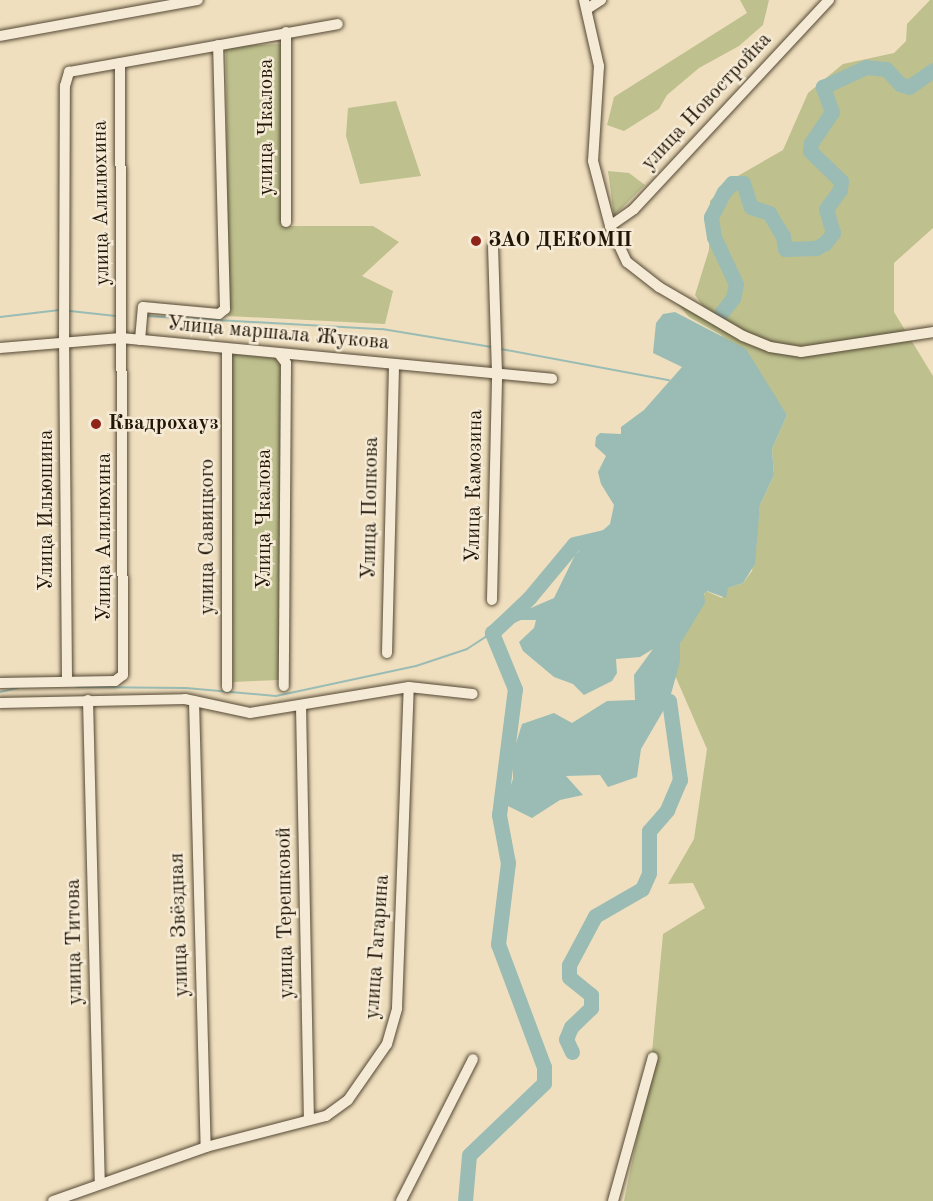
<!DOCTYPE html>
<html>
<head>
<meta charset="utf-8">
<style>
	body { margin:0 }
	#map { position:relative; width:933px; height:1201px; overflow:hidden; background:#efdfbe; font-family:"Old Standard TT",serif }
	div>[style] { position:absolute }
	[style*='--x'] { left:calc(var(--x)*1px); top:calc(var(--y)*1px); width:calc(var(--w)*1px); rotate:calc(var(--a)*1deg) }
	.green>* { inset:0; background:#bec08e }
	.water>* { inset:0; background:#9abcb4 }
	.stream>* { height:2px; margin:-1px; padding:0 1px; transform-origin:1px; border-radius:1px; background:#9abcb4 }
	.river>* { height:15px; margin:-7.5px; padding:0 7.5px; transform-origin:7.5px; border-radius:7.5px; background:#9abcb4 }
	.roads { filter:drop-shadow(0 0 2px #544834) drop-shadow(0 0 2px #544834) }
	.minor>* { height:10px; margin:-5px; padding:0 5px; transform-origin:5px; border-radius:5px; background:#f5ead5 }
	.dots>* { width:16px; height:16px; translate:-50% -50%; box-sizing:border-box; border:3px solid #f5ead5; border-radius:50% }
	span { translate:-50% -50%; white-space:nowrap; text-align:center; line-height:1.15; -webkit-text-stroke:5px #f5ead5; paint-order:stroke }
	.street-label { font-size:21px; color:#211606 }
	.poi-label { font-size:21px; color:#211606; font-weight:700 }
	.left { translate:0 -50%; text-align:left }
</style>
</head>
<body>
<div id="map">
	<div class="green">
		<div style="clip-path:polygon(740px 0,769px 0,763px 25px,739px 46px,699px 68px,667px 95px,659px 109px,624px 131px,607px 125px,614px 97px,747px 13px)"></div>
		<div style="clip-path:polygon(930px 0,933px 0,933px 228px,894px 263px,894px 312px,933px 376px,933px 1201px,624px 1201px,650px 1074px,663px 934px,705px 908px,693px 883px,668px 884px,694px 839px,707px 749px,674px 673px,680px 662px,680px 644px,706px 591px,722px 598px,728px 588px,743px 583px,752px 571px,760px 505px,774px 475px,772px 449px,787px 415px,721px 335px,689px 317px,675px 301px,706px 311px,695px 295px,709px 250px,710px 201px,729px 181px,783px 150px,808px 93px,843px 64px,894px 53px,906px 41px,907px 24px)"></div>
		<div style="clip-path:polygon(282px 44px,281px 226px,373px 226px,399px 242px,362px 276px,393px 291px,385px 324px,228px 316px,226px 46px)"></div>
		<div style="clip-path:polygon(396px 101px,421px 176px,360px 184px,346px 136px,348px 108px)"></div>
		<div style="clip-path:polygon(608px 171px,629px 173px,645px 185px,614px 216px)"></div>
		<div style="clip-path:polygon(235px 354px,275px 358px,283px 369px,279px 680px,233px 682px,231px 357px)"></div>
	</div>
	<div class="water">
		<div style="clip-path:polygon(675px 312px,746px 349px,787px 415px,772px 449px,774px 475px,760px 505px,755px 564px,743px 583px,728px 588px,726px 598px,707px 591px,704px 594px,705px 603px,680px 644px,680px 662px,669px 701px,641px 749px,637px 777px,608px 787px,600px 775px,566px 776px,583px 795px,560px 800px,532px 818px,504px 804px,513px 779px,513px 753px,522px 724px,554px 713px,572px 723px,607px 701px,635px 700px,634px 675px,653px 649px,640px 657px,616px 659px,617px 673px,612px 681px,584px 695px,573px 684px,554px 677px,523px 651px,519px 642px,534px 628px,536px 620px,521px 620px,492px 633px,517px 614px,554px 598px,575px 555px,610px 524px,614px 505px,601px 484px,598px 472px,606px 456px,595px 446px,596px 437px,600px 433px,621px 434px,621px 427px,644px 410px,682px 367px,653px 353px,656px 323px,663px 314px)"></div>
	</div>
	<div class="stream">
		<div style="--x:70;--y:311;--w:46;--a:6.2"></div>
		<div style="--x:146;--y:316;--w:236;--a:3.2"></div>
		<div style="--x:382;--y:329;--w:111;--a:9.3"></div>
		<div style="--x:0;--y:317;--w:60;--a:-6.7"></div>
		<div style="--x:501;--y:349;--w:171;--a:10.5"></div>
		<div style="--x:77;--y:687;--w:109;--a:0.5"></div>
		<div style="--x:186;--y:688;--w:90;--a:5.1"></div>
		<div style="--x:276;--y:696;--w:143;--a:-12.1"></div>
		<div style="--x:416;--y:666;--w:54;--a:-18.4"></div>
		<div style="--x:467;--y:649;--w:30;--a:-33"></div>
		<div style="--x:0;--y:692;--w:18;--a:-13"></div>
	</div>
	<div class="river">
		<div style="--x:722;--y:312;--w:18;--a:-52"></div>
		<div style="--x:733;--y:298;--w:14;--a:-78"></div>
		<div style="--x:736;--y:284;--w:52;--a:-115.1"></div>
		<div style="--x:714;--y:237;--w:20;--a:-99"></div>
		<div style="--x:711;--y:217;--w:28;--a:-63"></div>
		<div style="--x:724;--y:192;--w:12;--a:-48"></div>
		<div style="--x:732;--y:183;--w:11;--a:0"></div>
		<div style="--x:743;--y:183;--w:25;--a:72"></div>
		<div style="--x:751;--y:207;--w:19;--a:18"></div>
		<div style="--x:769;--y:213;--w:27;--a:59"></div>
		<div style="--x:783;--y:236;--w:13;--a:81"></div>
		<div style="--x:785;--y:249;--w:31;--a:-2"></div>
		<div style="--x:816;--y:248;--w:10;--a:-29"></div>
		<div style="--x:825;--y:243;--w:13;--a:-51"></div>
		<div style="--x:833;--y:233;--w:25;--a:-106"></div>
		<div style="--x:826;--y:209;--w:24;--a:-54"></div>
		<div style="--x:840;--y:190;--w:9;--a:-84"></div>
		<div style="--x:841;--y:181;--w:43;--a:-135.9"></div>
		<div style="--x:810;--y:151;--w:8;--a:-83"></div>
		<div style="--x:811;--y:143;--w:37;--a:-56"></div>
		<div style="--x:832;--y:112;--w:27;--a:-110"></div>
		<div style="--x:823;--y:87;--w:47;--a:-24.9"></div>
		<div style="--x:866;--y:67;--w:20;--a:6"></div>
		<div style="--x:886;--y:69;--w:21;--a:47"></div>
		<div style="--x:900;--y:84;--w:9;--a:18"></div>
		<div style="--x:909;--y:87;--w:29;--a:-35"></div>
		<div style="--x:572;--y:1052;--w:14;--a:-115"></div>
		<div style="--x:566;--y:1039;--w:13;--a:-67"></div>
		<div style="--x:571;--y:1027;--w:28;--a:-44"></div>
		<div style="--x:591;--y:1008;--w:13;--a:-90"></div>
		<div style="--x:591;--y:995;--w:28;--a:-141"></div>
		<div style="--x:569;--y:977;--w:12;--a:-90"></div>
		<div style="--x:569;--y:965;--w:55;--a:-62"></div>
		<div style="--x:595;--y:916;--w:54;--a:-29.9"></div>
		<div style="--x:642;--y:889;--w:17;--a:-66"></div>
		<div style="--x:649;--y:873;--w:42;--a:-90"></div>
		<div style="--x:649;--y:831;--w:28;--a:-49"></div>
		<div style="--x:667;--y:810;--w:33;--a:-67"></div>
		<div style="--x:680;--y:780;--w:80;--a:-97.9"></div>
		<div style="--x:669;--y:701;--w:20;--a:-156"></div>
		<div style="--x:465;--y:1201;--w:46;--a:-85"></div>
		<div style="--x:469;--y:1155;--w:104;--a:-43.8"></div>
		<div style="--x:544;--y:1083;--w:16;--a:-90"></div>
		<div style="--x:544;--y:1067;--w:131;--a:-110.5"></div>
		<div style="--x:498;--y:944;--w:82;--a:-83"></div>
		<div style="--x:508;--y:863;--w:49;--a:-100.6"></div>
		<div style="--x:499;--y:815;--w:127;--a:-82.8"></div>
		<div style="--x:515;--y:689;--w:61;--a:-112.3"></div>
		<div style="--x:492;--y:633;--w:51;--a:-43.4"></div>
		<div style="--x:529;--y:598;--w:70;--a:-50.2"></div>
		<div style="--x:574;--y:544;--w:35;--a:-13"></div>
	</div>
	<div class="roads">
		<div class="minor">
			<div style="--x:584;--y:0;--w:68;--a:77.2"></div>
			<div style="--x:599;--y:66;--w:95;--a:93.6"></div>
			<div style="--x:593;--y:161;--w:67;--a:75.3"></div>
			<div style="--x:610;--y:226;--w:40;--a:65"></div>
			<div style="--x:627;--y:262;--w:41;--a:38"></div>
			<div style="--x:659;--y:287;--w:97;--a:30.3"></div>
			<div style="--x:743;--y:336;--w:29;--a:22"></div>
			<div style="--x:770;--y:347;--w:31;--a:9"></div>
			<div style="--x:801;--y:352;--w:134;--a:-8.6"></div>
			<div style="--x:587;--y:9;--w:17;--a:-33"></div>
			<div style="--x:286;--y:32;--w:190;--a:90"></div>
			<div style="--x:0;--y:36;--w:201;--a:-10.3"></div>
			<div style="--x:610;--y:226;--w:29;--a:-35"></div>
			<div style="--x:634;--y:209;--w:286;--a:-47"></div>
			<div style="--x:140;--y:340;--w:33;--a:-85"></div>
			<div style="--x:143;--y:307;--w:76;--a:5.3"></div>
			<div style="--x:219;--y:314;--w:8;--a:-40"></div>
			<div style="--x:225;--y:309;--w:264;--a:-91.5"></div>
			<div style="--x:0;--y:348;--w:121;--a:-4.7"></div>
			<div style="--x:121;--y:338;--w:433;--a:5.4"></div>
			<div style="--x:227;--y:350;--w:337;--a:90"></div>
			<div style="--x:280;--y:355;--w:10;--a:53"></div>
			<div style="--x:286;--y:363;--w:323;--a:90.4"></div>
			<div style="--x:492;--y:600;--w:227;--a:-88.7"></div>
			<div style="--x:497;--y:373;--w:126;--a:-91.8"></div>
			<div style="--x:387;--y:653;--w:288;--a:-88.6"></div>
			<div style="--x:67;--y:679;--w:338;--a:-90.5"></div>
			<div style="--x:64;--y:341;--w:255;--a:-89.8"></div>
			<div style="--x:65;--y:86;--w:15;--a:-74"></div>
			<div style="--x:69;--y:72;--w:273;--a:-10.1"></div>
			<div style="--x:0;--y:683;--w:115;--a:-1"></div>
			<div style="--x:115;--y:681;--w:10;--a:-37"></div>
			<div style="--x:123;--y:675;--w:612;--a:-90.28"></div>
			<div style="--x:88;--y:700;--w:483;--a:88.6"></div>
			<div style="--x:194;--y:701;--w:446;--a:88.5"></div>
			<div style="--x:0;--y:703;--w:185;--a:-1.2"></div>
			<div style="--x:185;--y:699;--w:66;--a:12.2"></div>
			<div style="--x:250;--y:713;--w:161;--a:-9.3"></div>
			<div style="--x:409;--y:687;--w:64;--a:6.2"></div>
			<div style="--x:301;--y:706;--w:414;--a:88.9"></div>
			<div style="--x:53;--y:1201;--w:162;--a:-19.4"></div>
			<div style="--x:206;--y:1147;--w:124;--a:-14.5"></div>
			<div style="--x:326;--y:1116;--w:27;--a:-36"></div>
			<div style="--x:348;--y:1100;--w:68;--a:-55.1"></div>
			<div style="--x:387;--y:1044;--w:37;--a:-74"></div>
			<div style="--x:397;--y:1008;--w:321;--a:-87.9"></div>
			<div style="--x:401;--y:1201;--w:159;--a:-63.1"></div>
			<div style="--x:613;--y:1201;--w:149;--a:-74.5"></div>
		</div>
	</div>
	<div class="dots">
		<div style="left:476px;top:241px;background:#8f2418"></div>
		<div style="left:96px;top:424px;background:#8f2418"></div>
	</div>
	<div class="street-label">
		<span style="left:707px;top:102px;rotate:-47deg">улица Новостройка</span>
		<span style="left:267px;top:127px;rotate:-90deg">улица Чкалова</span>
		<span style="left:102px;top:203px;rotate:-91deg">улица Алилюхина</span>
		<span style="left:278px;top:334px;rotate:5deg">Улица маршала Жукова</span>
		<span style="left:475px;top:486px;rotate:-89deg">Улица Камозина</span>
		<span style="left:371px;top:508px;rotate:-89deg">Улица Попкова</span>
		<span style="left:47px;top:510px;rotate:-90deg">Улица Ильюшина</span>
		<span style="left:265px;top:519px;rotate:-90deg">Улица Чкалова</span>
		<span style="left:105px;top:537px;rotate:-90deg">Улица Алилюхина</span>
		<span style="left:208px;top:537px;rotate:-90deg">улица Савицкого</span>
		<span style="left:286px;top:913px;rotate:-91deg">улица Терешковой</span>
		<span style="left:180px;top:925px;rotate:-92deg">улица Звёздная</span>
		<span style="left:75px;top:942px;rotate:-91deg">улица Титова</span>
		<span style="left:378px;top:947px;rotate:-86deg">улица Гагарина</span>
	</div>
	<div class="poi-label">
		<span class="left" style="left:488px;top:241px">ЗАО ДЕКОМП</span>
		<span class="left" style="left:108px;top:424px">Квадрохауз</span>
	</div>
</div>
</body>
</html>
